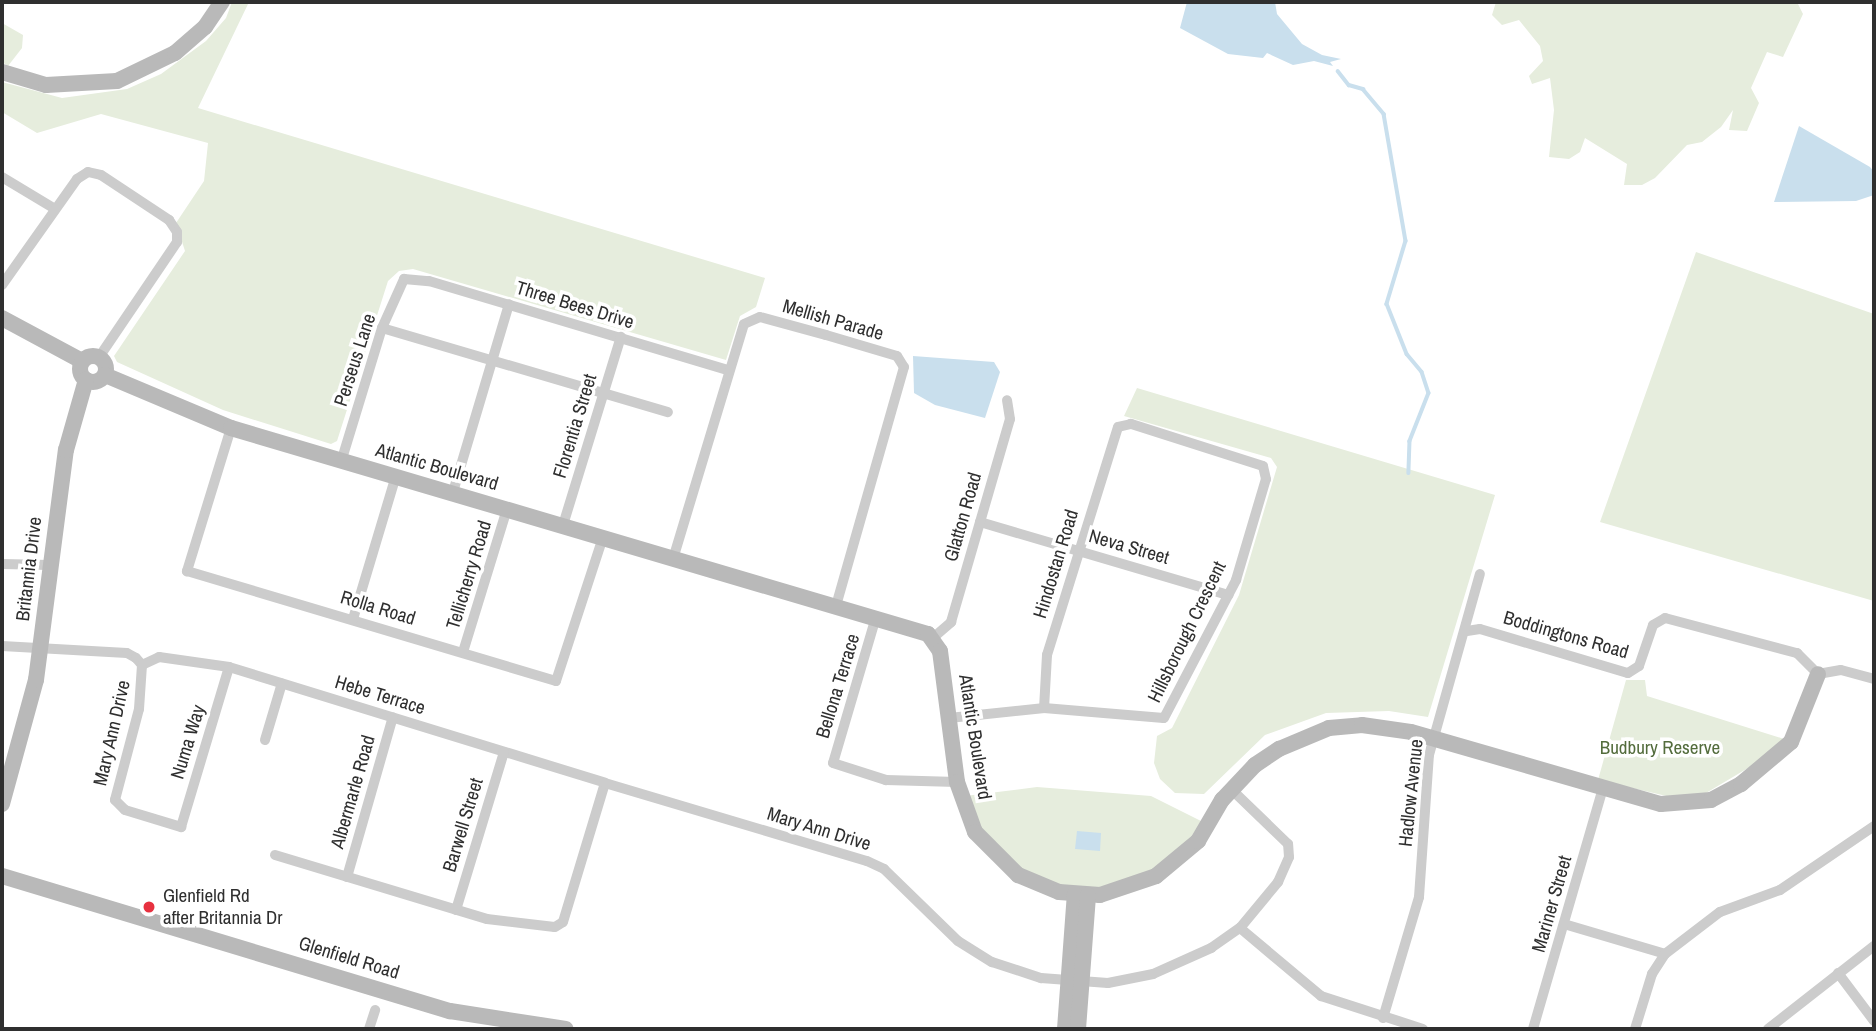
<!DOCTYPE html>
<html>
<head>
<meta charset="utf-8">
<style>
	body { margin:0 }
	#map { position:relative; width:1876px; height:1031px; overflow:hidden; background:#fff; font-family:"Archivo Narrow",sans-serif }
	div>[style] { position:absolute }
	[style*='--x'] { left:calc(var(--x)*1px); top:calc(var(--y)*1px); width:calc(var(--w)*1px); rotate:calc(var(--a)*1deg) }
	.green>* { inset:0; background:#e6eddd }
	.water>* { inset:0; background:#c9dfed }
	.stream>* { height:3.5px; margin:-1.75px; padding:0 1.75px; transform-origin:1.75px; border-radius:1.75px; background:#c9dfed }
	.street>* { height:10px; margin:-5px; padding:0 5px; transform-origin:5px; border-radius:5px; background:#ccc }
	.secondary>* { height:16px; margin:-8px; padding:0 8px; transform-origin:8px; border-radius:8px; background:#b9b9b9 }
	.secondary>.ring { margin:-8px; padding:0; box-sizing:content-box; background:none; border:16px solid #b9b9b9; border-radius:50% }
	.dots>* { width:19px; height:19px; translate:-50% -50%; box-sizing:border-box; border:4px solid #fff; border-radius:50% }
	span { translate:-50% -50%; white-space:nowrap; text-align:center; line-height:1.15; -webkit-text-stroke:7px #fff; paint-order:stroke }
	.street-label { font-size:19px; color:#2f2f2f }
	.park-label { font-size:19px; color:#536c3c }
	.poi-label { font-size:19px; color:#2f2f2f }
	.left { translate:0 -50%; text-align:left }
	.frame { position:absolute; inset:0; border:4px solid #2f2f2f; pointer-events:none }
</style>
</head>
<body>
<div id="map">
	<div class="green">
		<div style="clip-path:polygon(232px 2px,249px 2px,198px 108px,765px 278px,756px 307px,740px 316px,726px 360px,413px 269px,399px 271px,388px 281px,337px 441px,331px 444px,223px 410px,117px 362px,114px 356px,185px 251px,176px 223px,204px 181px,208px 143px,101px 114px,37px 133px,2px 112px,2px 82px,62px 98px,127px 89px,161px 74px,206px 41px,226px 18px)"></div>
		<div style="clip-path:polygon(1496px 2px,1797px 2px,1803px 14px,1783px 57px,1767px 52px,1751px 88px,1759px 103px,1747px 131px,1729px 130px,1733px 110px,1721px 127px,1702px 142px,1687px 145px,1655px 178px,1642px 185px,1624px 185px,1627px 164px,1585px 138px,1580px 152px,1569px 159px,1549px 157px,1554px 110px,1550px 78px,1532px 84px,1529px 76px,1543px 61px,1540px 46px,1519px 20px,1502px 25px,1492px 15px)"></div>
		<div style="clip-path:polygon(2px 23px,23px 35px,22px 48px,8px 66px,2px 62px)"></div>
		<div style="clip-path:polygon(1696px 252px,1874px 314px,1874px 601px,1600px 522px)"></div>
		<div style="clip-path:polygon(1137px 388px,1495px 495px,1428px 717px,1389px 711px,1326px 713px,1265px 735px,1204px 794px,1175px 793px,1160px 779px,1154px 763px,1157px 736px,1172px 728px,1239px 595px,1277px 467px,1271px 458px,1124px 416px)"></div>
		<div style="clip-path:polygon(1626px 680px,1645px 680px,1647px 696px,1784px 739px,1775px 752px,1706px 793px,1675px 798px,1598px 780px)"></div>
		<div style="clip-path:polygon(1037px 787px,1151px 796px,1203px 822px,1169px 864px,1100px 888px,1068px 887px,1024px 872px,988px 842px,965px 796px)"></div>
	</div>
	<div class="water">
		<div style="clip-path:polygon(1187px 2px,1275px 2px,1277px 14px,1302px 44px,1322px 55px,1341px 59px,1330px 62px,1333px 66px,1314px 61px,1293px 65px,1267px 53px,1263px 58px,1228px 54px,1180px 28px)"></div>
		<div style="clip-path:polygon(1799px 126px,1870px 167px,1874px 172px,1874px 195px,1856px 201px,1774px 202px)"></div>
		<div style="clip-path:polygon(913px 356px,994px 362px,1000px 372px,985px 418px,935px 405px,914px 393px)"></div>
		<div style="clip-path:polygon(1077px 831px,1101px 833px,1100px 851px,1075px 849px)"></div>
	</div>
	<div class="stream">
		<div style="--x:1338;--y:71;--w:18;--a:52"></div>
		<div style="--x:1349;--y:85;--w:15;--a:16"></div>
		<div style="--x:1363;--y:89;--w:33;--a:50"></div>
		<div style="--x:1384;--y:114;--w:129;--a:80.2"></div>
		<div style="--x:1406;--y:241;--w:66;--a:106.8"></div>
		<div style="--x:1387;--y:304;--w:54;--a:68.2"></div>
		<div style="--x:1407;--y:354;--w:23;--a:50"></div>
		<div style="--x:1422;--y:372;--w:22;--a:72"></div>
		<div style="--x:1429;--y:393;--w:52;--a:111.6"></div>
		<div style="--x:1410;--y:441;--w:32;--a:92"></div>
	</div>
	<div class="street">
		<div style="--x:2;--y:177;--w:62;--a:31.1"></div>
		<div style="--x:2;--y:285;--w:130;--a:-54.7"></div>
		<div style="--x:77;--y:179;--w:13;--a:-32"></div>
		<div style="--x:88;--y:172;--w:13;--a:13"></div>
		<div style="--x:101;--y:175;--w:82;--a:33.5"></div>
		<div style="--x:169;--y:220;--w:14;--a:56"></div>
		<div style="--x:177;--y:232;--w:10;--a:90"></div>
		<div style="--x:177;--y:242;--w:139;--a:124.1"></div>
		<div style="--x:382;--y:328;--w:298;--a:16.4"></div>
		<div style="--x:231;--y:428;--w:150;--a:107.1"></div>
		<div style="--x:187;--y:571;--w:385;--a:16.6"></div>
		<div style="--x:556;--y:681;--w:151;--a:-71.9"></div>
		<div style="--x:341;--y:462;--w:140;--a:-73"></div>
		<div style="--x:382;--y:328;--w:54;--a:-65.8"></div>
		<div style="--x:404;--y:279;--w:25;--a:5"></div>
		<div style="--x:429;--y:281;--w:312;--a:16.6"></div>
		<div style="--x:453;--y:492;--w:196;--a:-73.4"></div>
		<div style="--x:980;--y:522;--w:259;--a:16.4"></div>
		<div style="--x:563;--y:525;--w:197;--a:-72.9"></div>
		<div style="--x:673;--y:559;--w:245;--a:-73.2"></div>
		<div style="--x:744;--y:324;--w:17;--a:-24"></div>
		<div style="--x:760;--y:317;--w:68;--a:15.3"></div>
		<div style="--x:826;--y:335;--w:74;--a:16.5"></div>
		<div style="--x:897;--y:356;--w:13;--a:58"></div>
		<div style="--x:904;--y:367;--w:248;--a:105.9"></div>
		<div style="--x:2;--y:564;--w:48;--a:1.2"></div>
		<div style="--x:876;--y:617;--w:152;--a:106.4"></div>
		<div style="--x:833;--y:763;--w:56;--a:17.8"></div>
		<div style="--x:886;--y:780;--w:71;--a:1.6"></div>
		<div style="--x:353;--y:619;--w:149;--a:-73.3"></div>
		<div style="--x:1467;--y:631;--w:13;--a:-9"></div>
		<div style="--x:1480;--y:629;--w:154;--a:16.6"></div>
		<div style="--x:1628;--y:673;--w:13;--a:-32"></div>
		<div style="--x:1639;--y:666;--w:43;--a:-71.1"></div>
		<div style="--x:1653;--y:625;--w:14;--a:-30"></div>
		<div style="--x:1665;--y:618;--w:137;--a:14.9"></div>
		<div style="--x:1797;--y:653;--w:30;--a:45"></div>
		<div style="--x:1818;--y:674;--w:23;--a:-10"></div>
		<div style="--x:1841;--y:670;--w:34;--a:15"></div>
		<div style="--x:934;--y:637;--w:23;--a:-41"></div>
		<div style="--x:951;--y:622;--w:211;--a:-73.8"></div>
		<div style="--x:1010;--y:419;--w:19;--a:-99"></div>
		<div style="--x:2;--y:646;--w:125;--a:3.2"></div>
		<div style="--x:127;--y:653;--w:10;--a:29"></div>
		<div style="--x:136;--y:658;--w:9;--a:49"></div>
		<div style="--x:142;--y:665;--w:44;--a:93.9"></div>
		<div style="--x:139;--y:709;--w:94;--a:104.8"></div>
		<div style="--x:115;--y:800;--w:14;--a:45"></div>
		<div style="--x:125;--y:810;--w:59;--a:16.9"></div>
		<div style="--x:181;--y:827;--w:167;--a:-73.3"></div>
		<div style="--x:463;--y:652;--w:150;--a:-72.9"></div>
		<div style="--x:142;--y:665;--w:19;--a:-25"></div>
		<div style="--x:159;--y:657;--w:71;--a:8.1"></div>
		<div style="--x:229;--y:667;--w:393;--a:17.1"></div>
		<div style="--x:949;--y:718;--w:96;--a:-6"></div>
		<div style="--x:1044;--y:708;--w:120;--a:4.8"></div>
		<div style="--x:1164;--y:718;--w:156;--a:-62.4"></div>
		<div style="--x:1236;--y:580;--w:105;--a:-73.5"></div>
		<div style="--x:1266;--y:479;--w:13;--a:-103"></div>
		<div style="--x:1263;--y:466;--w:139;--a:-162.3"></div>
		<div style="--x:1131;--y:424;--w:13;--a:167"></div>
		<div style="--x:1118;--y:427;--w:239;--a:107.3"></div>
		<div style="--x:1047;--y:655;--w:53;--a:93.2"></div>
		<div style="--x:265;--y:740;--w:59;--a:-73.4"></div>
		<div style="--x:275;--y:855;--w:221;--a:16.8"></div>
		<div style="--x:487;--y:919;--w:68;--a:6.7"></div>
		<div style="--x:555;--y:927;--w:9;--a:-32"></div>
		<div style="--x:563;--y:922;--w:145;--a:-73.2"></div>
		<div style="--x:605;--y:783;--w:273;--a:16.6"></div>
		<div style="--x:867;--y:861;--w:19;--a:25"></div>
		<div style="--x:884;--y:869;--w:103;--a:44.2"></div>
		<div style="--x:958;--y:941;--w:40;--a:32"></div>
		<div style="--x:992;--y:962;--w:52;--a:18.1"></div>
		<div style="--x:1041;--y:978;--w:67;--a:4.3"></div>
		<div style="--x:1108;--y:983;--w:46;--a:-11.3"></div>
		<div style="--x:1153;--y:974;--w:64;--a:-24.1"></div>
		<div style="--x:1211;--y:948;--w:35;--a:-35"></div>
		<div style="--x:1240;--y:928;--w:60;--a:-50.4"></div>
		<div style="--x:1278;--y:882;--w:27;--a:-66"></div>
		<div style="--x:1289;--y:857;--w:13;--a:-94"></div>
		<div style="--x:1288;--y:844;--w:79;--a:-136"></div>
		<div style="--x:347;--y:877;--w:166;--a:-74"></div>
		<div style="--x:456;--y:910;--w:165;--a:-73.1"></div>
		<div style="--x:1564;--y:924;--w:105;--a:16.5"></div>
		<div style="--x:1240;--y:928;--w:106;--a:40"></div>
		<div style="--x:1321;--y:996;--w:107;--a:17.9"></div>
		<div style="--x:1838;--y:973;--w:60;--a:53.1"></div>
		<div style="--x:1383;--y:1018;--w:126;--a:-73.4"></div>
		<div style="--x:1419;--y:897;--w:142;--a:-86"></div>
		<div style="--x:1429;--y:755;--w:188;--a:-74.3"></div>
		<div style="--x:369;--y:1029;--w:20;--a:-72"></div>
		<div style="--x:1533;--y:1029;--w:251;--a:-73.8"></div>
		<div style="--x:1635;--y:1029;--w:58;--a:-72.8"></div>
		<div style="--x:1652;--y:974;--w:24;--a:-57"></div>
		<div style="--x:1665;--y:954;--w:69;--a:-37.4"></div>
		<div style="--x:1720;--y:912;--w:64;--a:-20.1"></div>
		<div style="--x:1780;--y:890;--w:114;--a:-34.2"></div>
		<div style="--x:1768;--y:1029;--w:135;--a:-38.1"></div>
	</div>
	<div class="secondary">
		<div style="--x:2;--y:72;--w:46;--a:16.5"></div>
		<div style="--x:46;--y:85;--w:71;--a:-3.2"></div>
		<div style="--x:117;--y:81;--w:64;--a:-25.8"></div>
		<div style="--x:175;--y:53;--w:40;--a:-41"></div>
		<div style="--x:205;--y:27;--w:30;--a:-56"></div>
		<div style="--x:2;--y:318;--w:91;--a:28.3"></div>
		<div class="ring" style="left:80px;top:356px;width:10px;height:10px"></div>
		<div style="--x:105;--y:375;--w:137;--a:22.8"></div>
		<div style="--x:231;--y:428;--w:727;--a:16.47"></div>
		<div style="--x:928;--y:634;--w:21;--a:55"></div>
		<div style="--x:940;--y:651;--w:132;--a:82.6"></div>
		<div style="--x:957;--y:782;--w:53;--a:70.2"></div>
		<div style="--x:975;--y:832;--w:61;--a:45"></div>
		<div style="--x:1018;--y:875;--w:44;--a:22.5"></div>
		<div style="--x:1059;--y:892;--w:41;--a:4.2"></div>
		<div style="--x:1100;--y:895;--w:59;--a:-18.7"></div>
		<div style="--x:1156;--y:876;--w:55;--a:-39.8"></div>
		<div style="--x:1198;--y:841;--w:48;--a:-59.7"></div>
		<div style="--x:1222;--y:800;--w:48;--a:-46.7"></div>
		<div style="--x:1255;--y:765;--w:29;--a:-34"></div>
		<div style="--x:1279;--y:749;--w:54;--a:-22.8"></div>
		<div style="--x:1329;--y:728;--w:33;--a:-5"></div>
		<div style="--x:1362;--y:725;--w:49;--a:8.1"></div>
		<div style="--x:1411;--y:732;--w:260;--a:16.1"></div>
		<div style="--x:1661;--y:804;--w:50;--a:-4.6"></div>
		<div style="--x:1711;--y:800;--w:34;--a:-28"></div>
		<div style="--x:1741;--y:784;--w:65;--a:-40"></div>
		<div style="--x:1791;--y:742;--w:73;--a:-68.3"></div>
		<div style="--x:2;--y:804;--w:129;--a:-74.7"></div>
		<div style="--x:36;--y:680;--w:232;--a:-82.6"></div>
		<div style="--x:66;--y:450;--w:73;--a:-74.1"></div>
		<div style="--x:2;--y:876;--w:468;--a:16.8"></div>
		<div style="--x:450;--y:1011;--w:117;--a:8.8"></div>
		<div style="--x:1065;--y:1029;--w:135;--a:-85.8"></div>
		<div style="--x:1078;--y:1029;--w:134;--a:-85.7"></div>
	</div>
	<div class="dots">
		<div style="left:149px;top:907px;background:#e7313f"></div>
	</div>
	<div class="street-label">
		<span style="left:575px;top:305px;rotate:17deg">Three Bees Drive</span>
		<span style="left:833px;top:320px;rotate:16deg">Mellish Parade</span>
		<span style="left:355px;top:360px;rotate:-72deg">Perseus Lane</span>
		<span style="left:575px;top:426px;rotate:-73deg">Florentia Street</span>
		<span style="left:437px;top:467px;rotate:16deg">Atlantic Boulevard</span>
		<span style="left:963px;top:517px;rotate:-74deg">Glatton Road</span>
		<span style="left:1129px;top:547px;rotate:16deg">Neva Street</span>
		<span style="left:1056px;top:564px;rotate:-73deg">Hindostan Road</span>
		<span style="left:29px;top:569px;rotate:-83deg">Britannia Drive</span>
		<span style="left:469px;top:575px;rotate:-73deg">Tellicherry Road</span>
		<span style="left:378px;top:608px;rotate:17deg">Rolla Road</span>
		<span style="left:1187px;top:632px;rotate:-64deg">Hillsborough Crescent</span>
		<span style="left:1566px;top:635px;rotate:16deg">Boddingtons Road</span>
		<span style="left:838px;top:686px;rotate:-73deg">Bellona Terrace</span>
		<span style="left:380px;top:695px;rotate:17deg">Hebe Terrace</span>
		<span style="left:112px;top:733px;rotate:-77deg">Mary Ann Drive</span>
		<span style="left:975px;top:737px;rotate:81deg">Atlantic Boulevard</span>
		<span style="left:188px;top:742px;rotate:-73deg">Numa Way</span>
		<span style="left:353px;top:792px;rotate:-74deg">Albermarle Road</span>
		<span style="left:1411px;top:793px;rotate:-84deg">Hadlow Avenue</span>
		<span style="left:463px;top:825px;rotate:-73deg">Barwell Street</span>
		<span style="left:819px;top:829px;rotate:17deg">Mary Ann Drive</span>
		<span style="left:1552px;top:904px;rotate:-74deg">Mariner Street</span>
		<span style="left:349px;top:958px;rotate:17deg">Glenfield Road</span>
	</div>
	<div class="park-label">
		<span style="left:1660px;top:748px">Budbury Reserve</span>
	</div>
	<div class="poi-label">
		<span class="left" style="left:163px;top:907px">Glenfield Rd<br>after Britannia Dr</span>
	</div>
	<div class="frame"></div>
</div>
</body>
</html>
